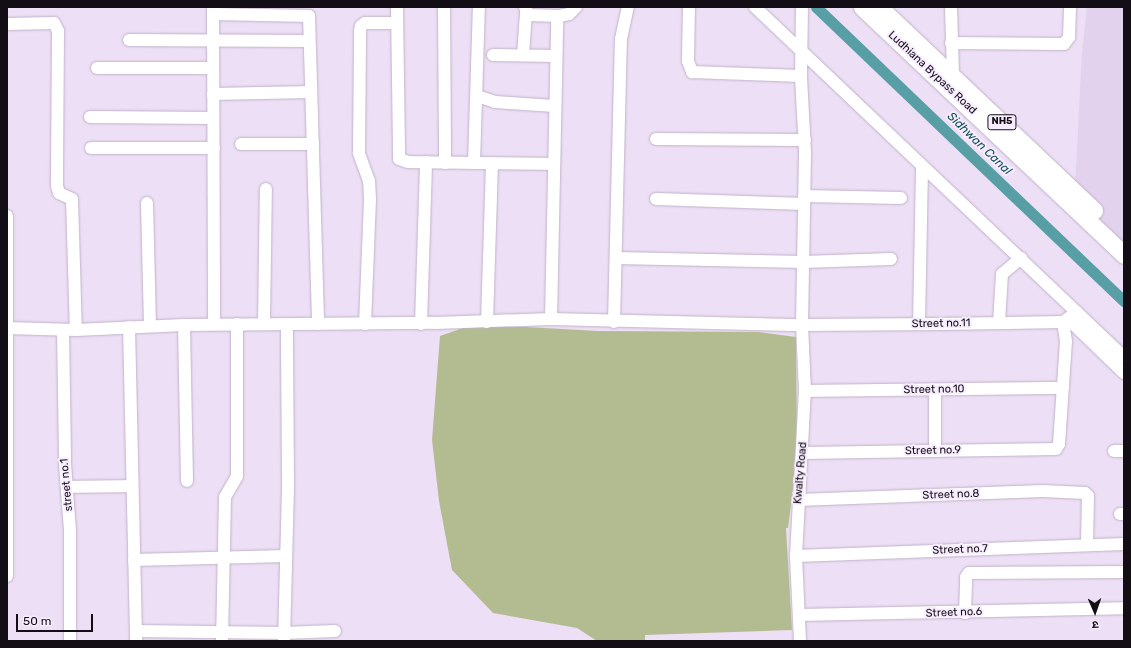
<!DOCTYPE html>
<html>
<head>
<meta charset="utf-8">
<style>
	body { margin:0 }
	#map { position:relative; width:1131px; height:648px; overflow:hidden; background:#eddff5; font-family:Rubik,"Noto Sans Devanagari",sans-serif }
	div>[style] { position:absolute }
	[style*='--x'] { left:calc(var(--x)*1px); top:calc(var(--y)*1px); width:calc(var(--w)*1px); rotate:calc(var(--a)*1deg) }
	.built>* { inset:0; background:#e3d2ee }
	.green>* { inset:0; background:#b3bc91 }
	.canal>* { height:11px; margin:-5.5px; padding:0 5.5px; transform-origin:5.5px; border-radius:5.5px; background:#579ea5 }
	.roads { filter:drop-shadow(0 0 1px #c0b3c8) drop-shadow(0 0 1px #c0b3c8) }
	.minor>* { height:12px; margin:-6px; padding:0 6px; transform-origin:6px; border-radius:6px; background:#fff }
	.highway>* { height:17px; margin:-8.5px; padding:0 8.5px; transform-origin:8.5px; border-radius:8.5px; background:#fff }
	span { translate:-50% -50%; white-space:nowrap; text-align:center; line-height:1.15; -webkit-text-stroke:4px #f8edff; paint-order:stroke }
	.shield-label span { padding:1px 3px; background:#f8edff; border:1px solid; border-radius:3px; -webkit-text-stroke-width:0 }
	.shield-label { font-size:10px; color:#130e15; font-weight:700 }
	.street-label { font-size:11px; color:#130e15 }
	.water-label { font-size:12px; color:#0d4e54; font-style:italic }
	.frame { position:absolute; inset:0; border:8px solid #130e15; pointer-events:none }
	.north { position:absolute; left:1075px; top:592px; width:40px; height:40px; -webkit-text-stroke:3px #f8edff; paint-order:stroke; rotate:178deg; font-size:11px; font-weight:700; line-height:16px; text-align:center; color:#130e15 }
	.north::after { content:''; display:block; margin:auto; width:14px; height:18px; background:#130e15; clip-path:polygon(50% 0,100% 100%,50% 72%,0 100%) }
	.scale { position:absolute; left:16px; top:614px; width:77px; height:18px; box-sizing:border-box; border:2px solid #130e15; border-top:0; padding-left:5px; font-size:12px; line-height:14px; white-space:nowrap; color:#130e15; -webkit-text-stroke:3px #f8edff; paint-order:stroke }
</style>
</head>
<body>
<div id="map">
	<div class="built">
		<div style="clip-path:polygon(1087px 7px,1124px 7px,1124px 251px,1074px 206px,1082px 53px)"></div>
	</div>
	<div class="green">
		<div style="clip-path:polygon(508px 326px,598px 331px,758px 332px,796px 337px,797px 457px,788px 528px,786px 528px,792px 630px,645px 635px,645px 641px,597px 641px,577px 628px,493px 613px,452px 570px,439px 501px,432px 440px,440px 336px,463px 328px)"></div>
	</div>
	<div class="canal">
		<div style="--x:816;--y:7;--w:426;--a:43.7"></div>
	</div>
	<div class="roads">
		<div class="minor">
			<div style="--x:213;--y:7;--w:317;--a:89.8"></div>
			<div style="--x:397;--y:7;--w:152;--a:89.2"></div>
			<div style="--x:399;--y:159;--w:9;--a:18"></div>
			<div style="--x:408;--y:162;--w:145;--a:0.8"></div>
			<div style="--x:444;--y:7;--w:156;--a:89.6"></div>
			<div style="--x:525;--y:7;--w:9;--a:69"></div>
			<div style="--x:528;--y:15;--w:31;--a:2"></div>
			<div style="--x:689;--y:7;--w:54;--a:91.1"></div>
			<div style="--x:688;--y:61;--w:12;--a:70"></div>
			<div style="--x:692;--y:72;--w:109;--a:2.1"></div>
			<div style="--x:755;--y:7;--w:509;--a:43.49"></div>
			<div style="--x:951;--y:7;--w:69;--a:88.3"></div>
			<div style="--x:213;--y:14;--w:96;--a:1.2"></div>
			<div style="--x:309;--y:16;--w:308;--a:88.3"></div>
			<div style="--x:7;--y:24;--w:47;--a:-1.2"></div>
			<div style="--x:54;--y:23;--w:9;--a:63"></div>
			<div style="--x:58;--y:31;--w:155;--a:90.4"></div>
			<div style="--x:57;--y:186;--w:7;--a:74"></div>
			<div style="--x:59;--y:193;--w:14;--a:25"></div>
			<div style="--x:72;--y:199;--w:131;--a:88.3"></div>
			<div style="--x:129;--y:40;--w:180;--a:0.3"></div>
			<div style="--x:951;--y:43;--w:113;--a:0.5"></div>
			<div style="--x:1064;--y:44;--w:9;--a:-54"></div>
			<div style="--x:1069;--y:37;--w:30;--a:-88"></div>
			<div style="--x:493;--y:55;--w:62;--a:0.9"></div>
			<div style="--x:523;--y:55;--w:42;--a:-85.9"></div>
			<div style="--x:97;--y:68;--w:116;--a:0"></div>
			<div style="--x:213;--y:94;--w:98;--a:-1.2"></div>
			<div style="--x:477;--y:96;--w:19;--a:18"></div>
			<div style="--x:495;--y:102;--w:59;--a:3.9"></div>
			<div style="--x:90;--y:117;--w:123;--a:0.5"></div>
			<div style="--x:656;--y:139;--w:149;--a:0.4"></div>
			<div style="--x:241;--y:144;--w:72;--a:0"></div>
			<div style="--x:91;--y:148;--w:123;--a:0"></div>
			<div style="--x:474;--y:163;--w:156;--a:-88.2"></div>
			<div style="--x:804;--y:196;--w:97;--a:1.2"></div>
			<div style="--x:656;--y:199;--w:148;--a:1.9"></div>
			<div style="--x:147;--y:203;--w:123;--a:88.6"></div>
			<div style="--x:7;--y:216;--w:360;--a:90"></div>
			<div style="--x:617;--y:258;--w:186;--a:1.2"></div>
			<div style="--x:803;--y:262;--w:88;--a:-2"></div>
			<div style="--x:551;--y:319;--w:298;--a:-88.8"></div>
			<div style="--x:557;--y:21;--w:5;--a:-68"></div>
			<div style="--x:559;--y:16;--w:10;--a:-11"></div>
			<div style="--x:569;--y:14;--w:10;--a:-45"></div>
			<div style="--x:1068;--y:319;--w:78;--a:44"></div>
			<div style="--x:487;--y:322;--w:159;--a:-88.2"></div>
			<div style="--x:614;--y:322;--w:283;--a:-88.6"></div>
			<div style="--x:621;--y:39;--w:33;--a:-78"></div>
			<div style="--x:999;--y:323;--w:49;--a:-86.5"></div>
			<div style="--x:1002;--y:274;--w:25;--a:-40"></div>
			<div style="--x:264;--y:324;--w:135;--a:-89.2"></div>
			<div style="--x:365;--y:324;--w:125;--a:-87.7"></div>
			<div style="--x:370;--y:199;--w:18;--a:-93"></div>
			<div style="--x:369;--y:181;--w:30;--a:-110"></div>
			<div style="--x:359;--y:153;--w:123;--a:-89.5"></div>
			<div style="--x:360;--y:30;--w:4;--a:-76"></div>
			<div style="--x:361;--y:26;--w:5;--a:-37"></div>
			<div style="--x:365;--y:23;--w:32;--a:0"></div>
			<div style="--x:421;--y:324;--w:162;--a:-88.2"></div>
			<div style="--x:919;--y:324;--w:158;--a:-88.9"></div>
			<div style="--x:184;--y:325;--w:156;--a:88.9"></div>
			<div style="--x:129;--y:327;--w:314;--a:88.7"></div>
			<div style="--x:7;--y:328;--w:69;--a:1.7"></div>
			<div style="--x:76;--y:330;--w:108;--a:-2.7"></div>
			<div style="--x:184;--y:325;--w:251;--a:-0.5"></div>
			<div style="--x:435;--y:323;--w:116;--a:-2"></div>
			<div style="--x:551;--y:319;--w:251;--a:1.4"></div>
			<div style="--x:802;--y:325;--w:137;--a:-0.4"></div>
			<div style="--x:939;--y:324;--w:124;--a:-0.9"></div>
			<div style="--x:1063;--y:322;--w:17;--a:-36"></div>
			<div style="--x:63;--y:330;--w:134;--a:89.1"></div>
			<div style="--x:65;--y:464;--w:67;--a:85.7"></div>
			<div style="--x:70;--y:531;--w:110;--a:90"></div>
			<div style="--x:935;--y:390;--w:61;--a:90"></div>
			<div style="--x:805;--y:391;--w:258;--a:-0.7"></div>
			<div style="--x:1114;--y:451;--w:10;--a:0"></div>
			<div style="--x:803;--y:453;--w:253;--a:-0.9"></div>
			<div style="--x:1056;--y:449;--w:6;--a:-59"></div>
			<div style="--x:1059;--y:444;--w:103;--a:-86.1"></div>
			<div style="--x:1066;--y:341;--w:19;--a:-99"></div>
			<div style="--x:67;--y:487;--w:64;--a:-0.9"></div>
			<div style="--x:798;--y:500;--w:245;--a:-2.1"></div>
			<div style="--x:1043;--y:491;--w:42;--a:2.7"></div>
			<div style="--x:1085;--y:493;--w:4;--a:45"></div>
			<div style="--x:1088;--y:496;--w:49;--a:91.2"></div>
			<div style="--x:1120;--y:514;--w:4;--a:0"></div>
			<div style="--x:796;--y:556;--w:328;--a:-2.1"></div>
			<div style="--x:134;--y:560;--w:152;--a:-1.5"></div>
			<div style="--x:965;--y:613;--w:36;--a:-88"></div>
			<div style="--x:966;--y:577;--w:5;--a:-53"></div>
			<div style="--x:969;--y:573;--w:155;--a:-0.4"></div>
			<div style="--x:799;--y:615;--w:325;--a:-1.2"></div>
			<div style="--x:136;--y:631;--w:148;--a:0.8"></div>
			<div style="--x:284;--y:633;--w:51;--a:-2.2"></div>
			<div style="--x:222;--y:641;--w:144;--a:-88.8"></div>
			<div style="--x:225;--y:497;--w:24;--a:-60"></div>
			<div style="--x:237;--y:476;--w:152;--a:-90"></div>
			<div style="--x:284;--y:641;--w:158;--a:-88.5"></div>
			<div style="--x:288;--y:483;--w:159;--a:-90.4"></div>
			<div style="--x:800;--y:641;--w:85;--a:-92.7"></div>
			<div style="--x:796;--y:556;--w:165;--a:-86.9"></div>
			<div style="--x:805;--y:391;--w:66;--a:-92.6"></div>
			<div style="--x:802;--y:325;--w:174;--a:-89"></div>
			<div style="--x:805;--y:151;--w:75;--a:-93.1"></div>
			<div style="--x:801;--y:76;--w:69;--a:-89.2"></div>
		</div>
		<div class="highway">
			<div style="--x:862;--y:7;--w:361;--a:43.4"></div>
			<div style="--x:879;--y:7;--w:296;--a:43.4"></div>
		</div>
	</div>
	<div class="shield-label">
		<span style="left:1002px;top:122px">NH5</span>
	</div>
	<div class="street-label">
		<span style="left:932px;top:73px;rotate:43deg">Ludhiana Bypass Road</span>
		<span style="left:941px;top:324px;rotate:-1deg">Street no.11</span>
		<span style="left:934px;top:390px;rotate:-1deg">Street no.10</span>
		<span style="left:933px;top:451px;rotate:-1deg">Street no.9</span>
		<span style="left:801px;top:473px;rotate:-85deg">Kwalty Road</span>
		<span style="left:67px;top:485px;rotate:-95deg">street no.1</span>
		<span style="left:951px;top:495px;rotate:-2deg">Street no.8</span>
		<span style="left:960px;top:550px;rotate:-2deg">Street no.7</span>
		<span style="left:954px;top:613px;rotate:-2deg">Street no.6</span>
	</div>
	<div class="water-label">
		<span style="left:979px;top:144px;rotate:44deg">Sidhwan Canal</span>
	</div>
	<div class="frame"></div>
	<div class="north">उ</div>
	<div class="scale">50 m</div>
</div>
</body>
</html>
